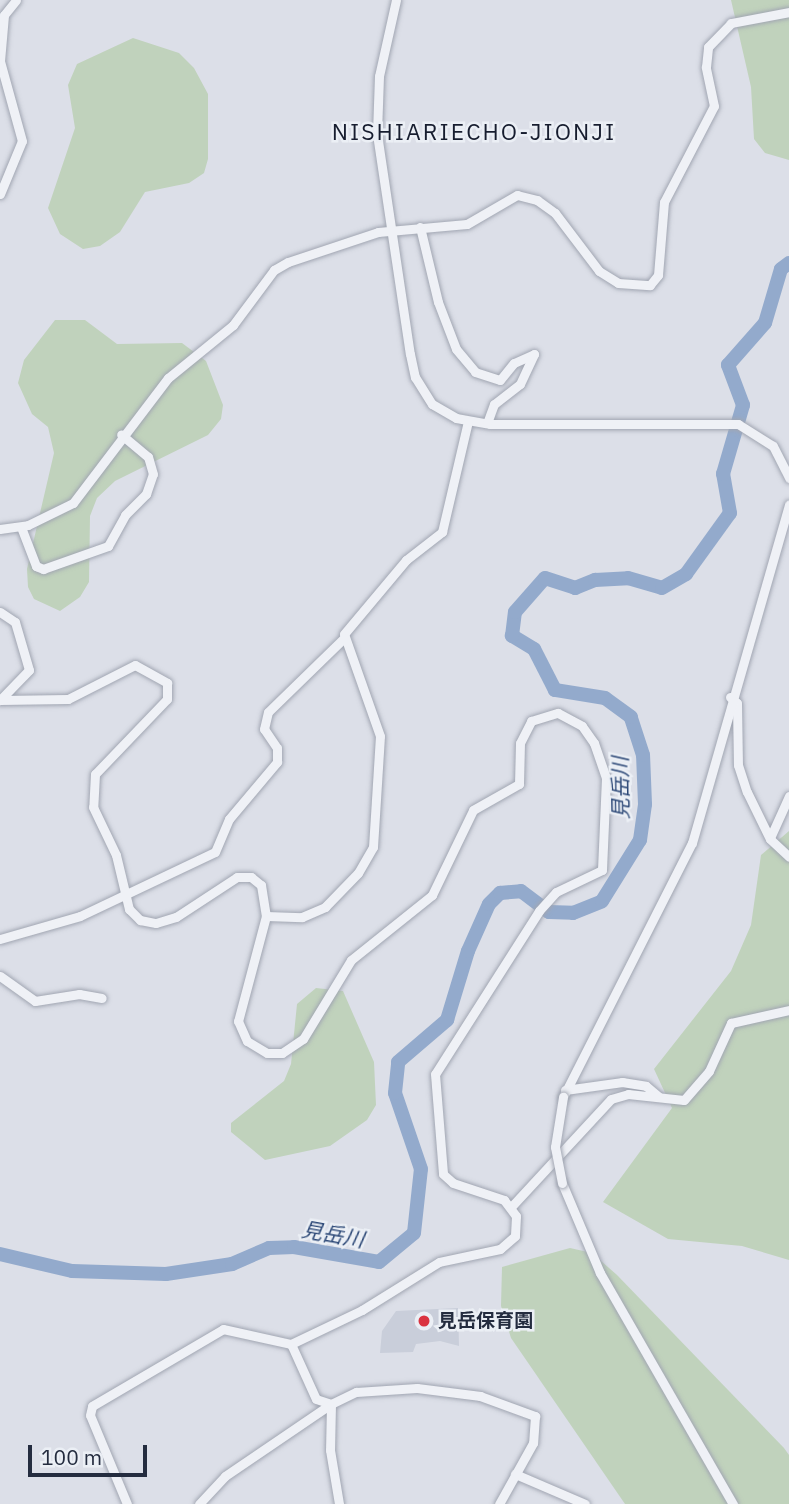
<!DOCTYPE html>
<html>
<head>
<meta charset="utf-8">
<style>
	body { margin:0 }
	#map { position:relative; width:789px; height:1504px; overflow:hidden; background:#dcdfe8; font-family:"IBM Plex Sans","Noto Sans JP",sans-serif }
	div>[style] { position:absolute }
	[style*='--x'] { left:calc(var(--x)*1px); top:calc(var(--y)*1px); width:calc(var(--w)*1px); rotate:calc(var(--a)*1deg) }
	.built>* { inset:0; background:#c9ceda }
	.green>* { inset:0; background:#c0d2bc }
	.river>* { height:14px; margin:-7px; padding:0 7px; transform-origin:7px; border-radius:7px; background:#93aacc }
	.roads { filter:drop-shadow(0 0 2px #a1a6b2) drop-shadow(0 0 2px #a1a6b2) }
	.minor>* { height:9px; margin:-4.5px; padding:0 4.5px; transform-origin:4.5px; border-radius:4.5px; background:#eff1f6 }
	.bridges { filter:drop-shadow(0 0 2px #a1a6b2) drop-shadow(0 0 2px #a1a6b2) }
	.minor-bridge>* { height:9px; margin:-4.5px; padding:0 4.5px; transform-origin:4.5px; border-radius:4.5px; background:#eff1f6 }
	.dots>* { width:19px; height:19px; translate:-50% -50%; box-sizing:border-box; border:4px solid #ebeff5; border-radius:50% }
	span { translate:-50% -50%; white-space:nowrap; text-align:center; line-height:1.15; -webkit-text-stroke:5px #ebeff5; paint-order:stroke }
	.poi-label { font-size:19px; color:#242c3f; font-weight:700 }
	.left { translate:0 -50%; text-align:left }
	.water-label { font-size:21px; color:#2b4776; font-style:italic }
	.quarter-label { font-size:23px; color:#171d2f; letter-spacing:2px }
	.scale { position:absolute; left:28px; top:1445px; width:119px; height:32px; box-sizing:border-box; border:4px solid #242c3f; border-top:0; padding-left:9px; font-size:21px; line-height:24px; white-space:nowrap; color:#242c3f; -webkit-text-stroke:5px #ebeff5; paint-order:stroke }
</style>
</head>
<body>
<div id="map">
	<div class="built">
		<div style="clip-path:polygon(458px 1308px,459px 1346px,440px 1341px,416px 1344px,413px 1352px,380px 1353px,382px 1331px,396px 1311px)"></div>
	</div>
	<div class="green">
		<div style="clip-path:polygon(731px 0,789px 0,789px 160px,765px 153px,754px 139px,751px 87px)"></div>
		<div style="clip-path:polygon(133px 38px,179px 53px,194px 68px,208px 94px,208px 159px,204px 173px,189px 183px,145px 192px,120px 232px,100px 246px,83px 249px,60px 234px,48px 208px,75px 128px,68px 85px,77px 64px)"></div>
		<div style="clip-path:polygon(55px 320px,85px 320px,117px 344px,182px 343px,206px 361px,223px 405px,221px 419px,208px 435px,115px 481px,97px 498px,90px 516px,89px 582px,80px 597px,60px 611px,34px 599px,28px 587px,27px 569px,54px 453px,48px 427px,32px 414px,18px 383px,24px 360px)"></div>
		<div style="clip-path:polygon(789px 831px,789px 1260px,742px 1246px,668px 1239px,603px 1202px,672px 1108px,654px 1069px,731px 971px,751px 925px,761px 855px)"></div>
		<div style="clip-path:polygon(316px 988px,343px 991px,374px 1062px,376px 1105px,367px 1120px,330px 1146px,265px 1160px,231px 1132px,231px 1123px,284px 1081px,291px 1064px,297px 1004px)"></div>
		<div style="clip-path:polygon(570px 1248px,592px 1253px,617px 1275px,784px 1448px,789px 1455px,789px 1504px,625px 1504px,511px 1338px,501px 1306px,502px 1267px)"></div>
	</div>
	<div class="river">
		<div style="--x:0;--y:1254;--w:74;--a:13.3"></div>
		<div style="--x:72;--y:1271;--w:94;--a:1.8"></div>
		<div style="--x:166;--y:1274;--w:67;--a:-8.6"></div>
		<div style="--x:232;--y:1264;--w:40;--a:-23.4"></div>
		<div style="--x:269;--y:1248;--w:25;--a:-2"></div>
		<div style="--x:294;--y:1247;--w:86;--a:10"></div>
		<div style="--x:379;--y:1262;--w:45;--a:-39.6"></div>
		<div style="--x:414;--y:1233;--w:64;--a:-83.8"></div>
		<div style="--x:421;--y:1169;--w:80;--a:-108.9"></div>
		<div style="--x:395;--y:1093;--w:31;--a:-84"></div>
		<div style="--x:398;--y:1062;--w:65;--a:-40.6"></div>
		<div style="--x:447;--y:1020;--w:72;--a:-73.1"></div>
		<div style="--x:468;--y:951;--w:51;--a:-65.9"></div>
		<div style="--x:489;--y:904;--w:16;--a:-45"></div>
		<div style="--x:500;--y:893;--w:21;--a:-5"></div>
		<div style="--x:521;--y:891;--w:35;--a:37"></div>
		<div style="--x:549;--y:912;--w:24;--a:2"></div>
		<div style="--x:573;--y:913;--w:31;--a:-22"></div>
		<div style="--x:602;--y:901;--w:72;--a:-58.1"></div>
		<div style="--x:640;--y:840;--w:36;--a:-82"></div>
		<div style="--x:645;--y:804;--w:49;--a:-92.3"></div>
		<div style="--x:643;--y:755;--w:40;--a:-108"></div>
		<div style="--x:631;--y:717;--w:32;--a:-144"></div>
		<div style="--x:605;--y:698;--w:51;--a:-170.9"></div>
		<div style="--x:555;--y:690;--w:46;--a:-117.1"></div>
		<div style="--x:534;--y:649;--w:26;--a:-149"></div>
		<div style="--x:512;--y:636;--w:24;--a:-83"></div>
		<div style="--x:515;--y:612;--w:45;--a:-48.6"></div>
		<div style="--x:545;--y:578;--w:32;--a:18"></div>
		<div style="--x:575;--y:588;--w:22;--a:-22"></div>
		<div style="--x:595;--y:580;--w:33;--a:-3"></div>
		<div style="--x:628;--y:578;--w:35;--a:16"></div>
		<div style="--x:662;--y:588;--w:28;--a:-30"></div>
		<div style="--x:686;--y:574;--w:75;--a:-54.2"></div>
		<div style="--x:730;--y:513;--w:40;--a:-100"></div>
		<div style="--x:723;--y:474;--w:72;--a:-73.8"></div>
		<div style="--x:743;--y:405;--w:43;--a:-110.6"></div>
		<div style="--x:728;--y:365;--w:56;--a:-48.6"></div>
		<div style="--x:765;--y:323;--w:56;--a:-73.5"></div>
		<div style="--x:781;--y:269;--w:10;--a:-37"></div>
	</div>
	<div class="roads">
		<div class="minor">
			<div style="--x:396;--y:0;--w:78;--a:102.6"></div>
			<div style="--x:379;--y:76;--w:58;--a:92"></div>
			<div style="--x:377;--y:134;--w:222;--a:81.5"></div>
			<div style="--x:410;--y:354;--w:24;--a:78"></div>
			<div style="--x:415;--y:377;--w:32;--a:58"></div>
			<div style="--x:432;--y:404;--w:28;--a:30"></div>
			<div style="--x:456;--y:418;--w:35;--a:10"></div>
			<div style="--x:490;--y:424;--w:248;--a:0"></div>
			<div style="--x:738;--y:424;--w:41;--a:32.2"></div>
			<div style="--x:773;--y:446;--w:36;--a:63"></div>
			<div style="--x:0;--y:194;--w:57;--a:-67.5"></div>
			<div style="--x:22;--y:141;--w:83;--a:-105.4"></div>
			<div style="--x:0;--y:61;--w:46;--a:-85"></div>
			<div style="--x:4;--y:15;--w:19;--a:-51"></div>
			<div style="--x:420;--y:227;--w:77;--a:76.5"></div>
			<div style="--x:438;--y:302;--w:50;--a:69"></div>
			<div style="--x:456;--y:349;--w:30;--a:50"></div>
			<div style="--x:475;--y:372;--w:26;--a:18"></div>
			<div style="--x:500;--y:380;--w:22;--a:-51"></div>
			<div style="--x:514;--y:363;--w:22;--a:-24"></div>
			<div style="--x:534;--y:354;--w:33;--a:115"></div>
			<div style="--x:520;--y:384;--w:33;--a:142"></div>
			<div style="--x:494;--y:404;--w:20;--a:110"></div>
			<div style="--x:21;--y:527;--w:42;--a:69"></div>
			<div style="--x:36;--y:566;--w:8;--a:23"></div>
			<div style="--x:43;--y:569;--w:69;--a:-19.5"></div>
			<div style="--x:108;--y:546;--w:35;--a:-61"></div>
			<div style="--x:125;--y:515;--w:30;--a:-45"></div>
			<div style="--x:146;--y:494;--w:21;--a:-71"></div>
			<div style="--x:153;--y:474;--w:18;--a:-106"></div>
			<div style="--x:148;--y:457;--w:35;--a:-140"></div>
			<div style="--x:0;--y:529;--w:28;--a:-8"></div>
			<div style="--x:28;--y:525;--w:50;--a:-26.1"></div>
			<div style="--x:73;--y:503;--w:157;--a:-52.8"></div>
			<div style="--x:168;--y:378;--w:84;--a:-39.2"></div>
			<div style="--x:233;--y:325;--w:69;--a:-53.3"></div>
			<div style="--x:274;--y:270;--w:16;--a:-30"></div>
			<div style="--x:288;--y:262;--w:95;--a:-18.4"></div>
			<div style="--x:378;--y:232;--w:89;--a:-5.1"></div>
			<div style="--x:467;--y:224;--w:58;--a:-30.1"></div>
			<div style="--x:517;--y:195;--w:21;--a:14"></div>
			<div style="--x:537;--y:200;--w:22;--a:36"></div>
			<div style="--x:555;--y:213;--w:73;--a:52.8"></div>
			<div style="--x:599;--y:271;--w:22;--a:32"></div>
			<div style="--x:618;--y:283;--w:32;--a:4"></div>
			<div style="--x:650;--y:285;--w:13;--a:-51"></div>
			<div style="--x:658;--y:275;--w:73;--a:-85.3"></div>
			<div style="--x:664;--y:202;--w:108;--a:-62.5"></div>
			<div style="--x:714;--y:106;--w:40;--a:-102"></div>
			<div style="--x:706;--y:67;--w:20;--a:-84"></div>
			<div style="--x:708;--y:47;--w:33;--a:-46"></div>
			<div style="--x:731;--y:23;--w:59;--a:-10.7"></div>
			<div style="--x:0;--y:612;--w:18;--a:34"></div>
			<div style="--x:15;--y:622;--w:50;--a:73.7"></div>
			<div style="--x:29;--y:670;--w:42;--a:134"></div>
			<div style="--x:730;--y:697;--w:9;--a:41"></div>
			<div style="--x:737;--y:703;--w:62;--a:89.1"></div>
			<div style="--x:738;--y:765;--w:28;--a:72"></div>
			<div style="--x:747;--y:792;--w:52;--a:63.9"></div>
			<div style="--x:770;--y:839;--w:26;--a:43"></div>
			<div style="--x:0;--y:700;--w:68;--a:-0.8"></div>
			<div style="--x:68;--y:699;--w:75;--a:-26.9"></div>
			<div style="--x:135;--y:665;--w:37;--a:29"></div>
			<div style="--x:167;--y:683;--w:16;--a:90"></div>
			<div style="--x:167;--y:699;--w:104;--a:133.8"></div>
			<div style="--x:95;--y:774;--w:33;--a:93"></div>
			<div style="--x:93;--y:807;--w:53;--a:64.4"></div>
			<div style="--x:116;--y:855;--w:56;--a:76.5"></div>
			<div style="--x:129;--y:909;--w:16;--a:45"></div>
			<div style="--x:140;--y:920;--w:16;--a:11"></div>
			<div style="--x:156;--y:923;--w:21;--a:-17"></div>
			<div style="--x:176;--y:917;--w:73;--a:-33.3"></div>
			<div style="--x:237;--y:877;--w:14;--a:0"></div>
			<div style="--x:251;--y:877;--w:13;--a:39"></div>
			<div style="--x:261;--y:885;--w:31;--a:81"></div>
			<div style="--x:266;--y:916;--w:109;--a:104.9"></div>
			<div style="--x:238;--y:1021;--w:22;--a:66"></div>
			<div style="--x:247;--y:1041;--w:23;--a:31"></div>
			<div style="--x:267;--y:1053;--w:15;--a:0"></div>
			<div style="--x:282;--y:1053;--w:25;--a:-34"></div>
			<div style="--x:303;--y:1039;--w:92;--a:-58.7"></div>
			<div style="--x:351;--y:960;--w:104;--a:-38.7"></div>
			<div style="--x:432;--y:895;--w:94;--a:-64.2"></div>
			<div style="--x:473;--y:810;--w:53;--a:-29.5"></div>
			<div style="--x:519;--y:784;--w:41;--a:-88.6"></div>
			<div style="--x:520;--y:743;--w:25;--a:-63"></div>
			<div style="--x:531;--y:721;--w:28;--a:-17"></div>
			<div style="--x:558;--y:713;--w:27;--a:28"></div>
			<div style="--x:582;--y:726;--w:21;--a:55"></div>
			<div style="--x:594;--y:743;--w:37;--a:71"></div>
			<div style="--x:606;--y:778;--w:92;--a:92.5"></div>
			<div style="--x:602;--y:870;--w:51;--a:154.4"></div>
			<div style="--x:556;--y:892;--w:25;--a:132"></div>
			<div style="--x:539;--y:911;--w:193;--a:122.5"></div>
			<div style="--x:435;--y:1074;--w:100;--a:85.4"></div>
			<div style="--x:443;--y:1174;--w:13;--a:42"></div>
			<div style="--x:453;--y:1183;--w:54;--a:18.4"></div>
			<div style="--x:504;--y:1200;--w:20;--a:53"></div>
			<div style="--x:516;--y:1216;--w:20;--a:93"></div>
			<div style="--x:515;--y:1236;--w:20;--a:139"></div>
			<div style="--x:500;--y:1249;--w:62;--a:168"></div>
			<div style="--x:439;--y:1262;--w:91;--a:148.1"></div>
			<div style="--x:362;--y:1310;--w:79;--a:154.4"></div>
			<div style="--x:770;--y:838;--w:46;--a:-65.7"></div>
			<div style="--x:266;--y:916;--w:36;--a:2"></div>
			<div style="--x:302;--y:917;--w:25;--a:-23"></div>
			<div style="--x:325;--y:907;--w:47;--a:-45.9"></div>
			<div style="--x:358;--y:873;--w:30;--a:-60"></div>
			<div style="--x:373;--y:847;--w:111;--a:-86.4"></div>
			<div style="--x:380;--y:736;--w:108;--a:-109.4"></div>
			<div style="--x:344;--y:634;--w:97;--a:-50"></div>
			<div style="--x:406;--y:560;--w:46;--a:-37.9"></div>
			<div style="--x:442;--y:532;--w:114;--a:-76.8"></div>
			<div style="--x:0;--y:939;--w:83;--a:-16"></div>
			<div style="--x:80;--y:916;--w:149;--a:-25.4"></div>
			<div style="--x:215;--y:852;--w:36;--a:-67"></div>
			<div style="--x:229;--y:819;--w:75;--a:-49.9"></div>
			<div style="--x:277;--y:762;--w:14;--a:-90"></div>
			<div style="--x:277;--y:748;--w:23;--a:-124"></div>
			<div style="--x:264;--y:729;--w:17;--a:-77"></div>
			<div style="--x:268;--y:712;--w:106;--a:-44.2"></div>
			<div style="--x:0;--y:976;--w:43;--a:35.5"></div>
			<div style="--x:35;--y:1001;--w:45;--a:-9"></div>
			<div style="--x:79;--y:994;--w:23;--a:10"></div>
			<div style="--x:565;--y:1090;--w:58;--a:-8"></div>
			<div style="--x:622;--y:1082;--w:24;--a:9"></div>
			<div style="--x:646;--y:1086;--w:17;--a:40"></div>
			<div style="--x:563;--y:1097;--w:285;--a:-63.1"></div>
			<div style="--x:692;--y:843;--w:352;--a:-74"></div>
			<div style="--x:562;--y:1183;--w:98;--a:67.1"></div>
			<div style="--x:600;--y:1273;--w:267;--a:60.1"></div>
			<div style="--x:511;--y:1207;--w:147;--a:-47.2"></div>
			<div style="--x:611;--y:1099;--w:18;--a:-16"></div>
			<div style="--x:628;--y:1094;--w:56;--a:6.1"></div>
			<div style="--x:684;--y:1100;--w:38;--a:-49"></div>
			<div style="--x:709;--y:1071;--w:53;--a:-65.4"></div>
			<div style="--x:731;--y:1023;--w:59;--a:-12.6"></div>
			<div style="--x:291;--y:1344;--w:60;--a:65.6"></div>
			<div style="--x:316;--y:1399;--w:16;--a:18"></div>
			<div style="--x:331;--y:1404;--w:46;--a:91.2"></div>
			<div style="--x:330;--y:1450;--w:55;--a:80.5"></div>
			<div style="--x:515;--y:1474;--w:76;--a:23.2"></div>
			<div style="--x:127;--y:1504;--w:96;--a:-112.6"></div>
			<div style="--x:90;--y:1415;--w:9;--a:-77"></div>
			<div style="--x:92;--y:1406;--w:152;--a:-30.4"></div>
			<div style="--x:223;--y:1329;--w:70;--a:12.4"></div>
			<div style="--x:199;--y:1504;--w:38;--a:-47"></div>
			<div style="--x:225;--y:1476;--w:128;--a:-34.2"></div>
			<div style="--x:331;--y:1404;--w:28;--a:-26"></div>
			<div style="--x:356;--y:1392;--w:61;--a:-3.8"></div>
			<div style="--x:417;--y:1388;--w:64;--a:7.2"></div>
			<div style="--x:480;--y:1396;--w:59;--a:20"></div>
			<div style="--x:535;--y:1416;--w:27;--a:94"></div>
			<div style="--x:533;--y:1443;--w:70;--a:119.1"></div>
		</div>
	</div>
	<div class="bridges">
		<div class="minor-bridge">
			<div style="--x:562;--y:1183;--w:37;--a:-101"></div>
			<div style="--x:555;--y:1147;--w:51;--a:-80.9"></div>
		</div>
	</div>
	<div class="dots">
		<div style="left:424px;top:1321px;background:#da3340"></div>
	</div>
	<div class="poi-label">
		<span class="left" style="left:438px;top:1321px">見岳保育園</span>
	</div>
	<div class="water-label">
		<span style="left:620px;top:788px;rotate:-91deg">見岳川</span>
		<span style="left:333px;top:1234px;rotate:10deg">見岳川</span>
	</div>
	<div class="quarter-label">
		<span style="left:474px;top:131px">NISHIARIECHO-JIONJI</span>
	</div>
	<div class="scale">100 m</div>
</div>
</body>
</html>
